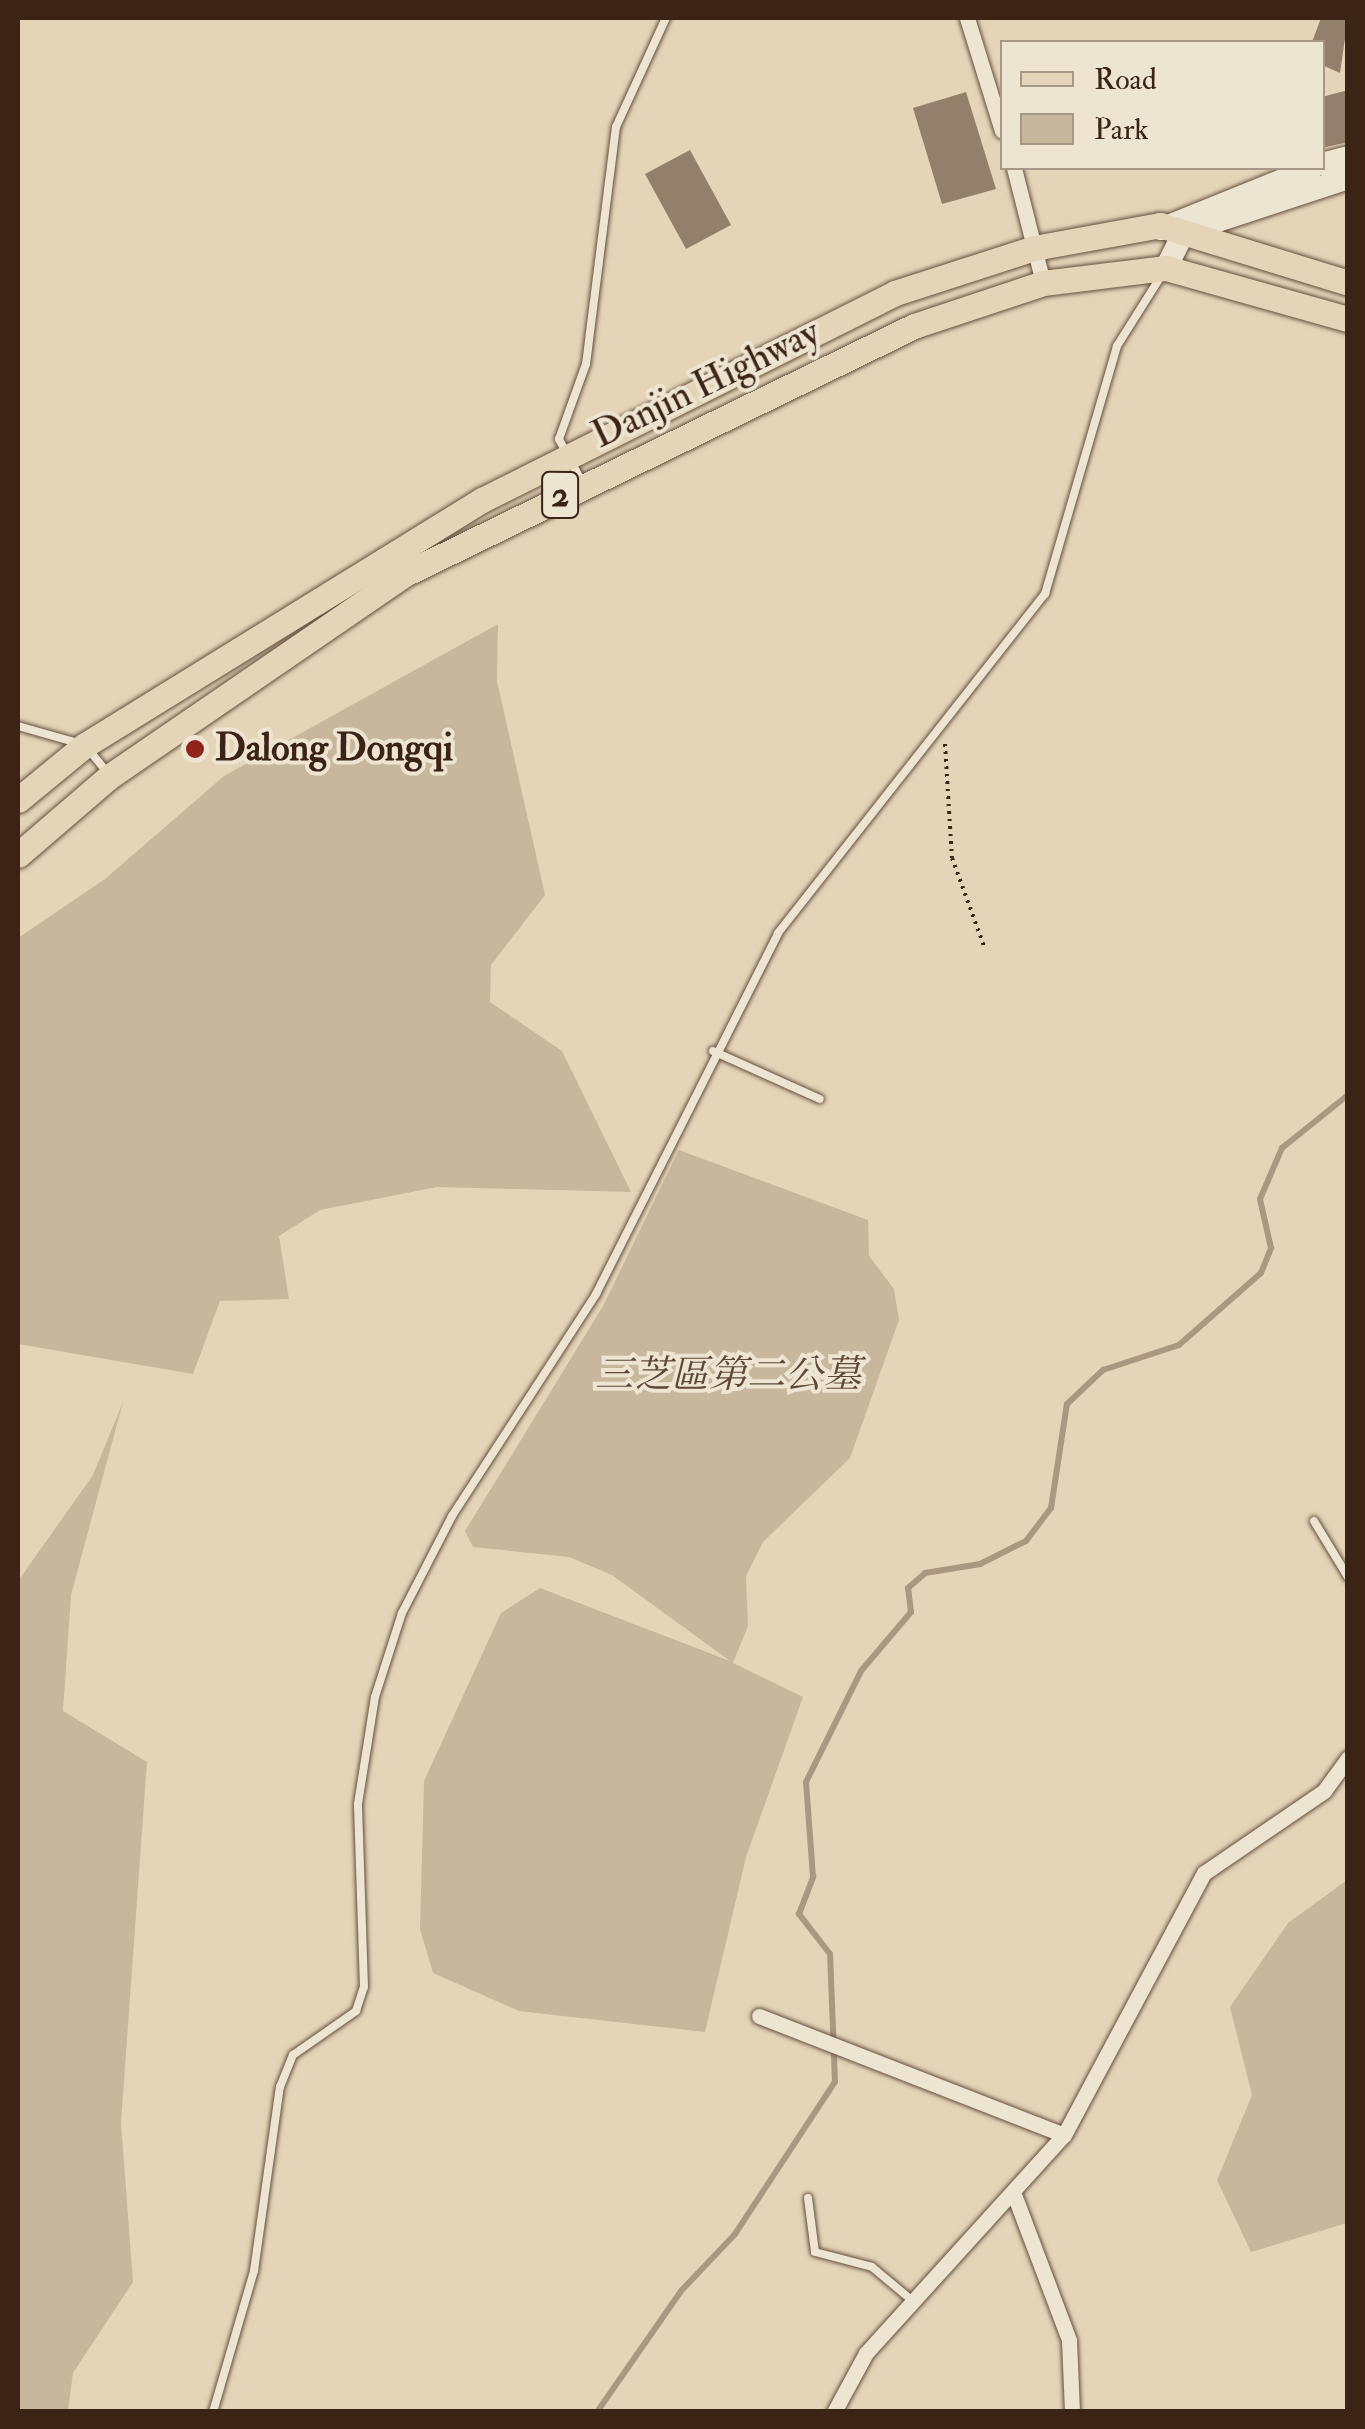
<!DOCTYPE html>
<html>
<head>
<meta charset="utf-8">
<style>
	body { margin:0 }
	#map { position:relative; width:1365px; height:2429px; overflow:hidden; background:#e4d5b9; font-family:"IM FELL Double Pica","Noto Serif TC",serif }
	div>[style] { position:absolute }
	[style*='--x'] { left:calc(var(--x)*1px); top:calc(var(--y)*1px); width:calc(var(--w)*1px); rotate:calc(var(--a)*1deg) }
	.green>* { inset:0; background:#c7b79d }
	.stream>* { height:6px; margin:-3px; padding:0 3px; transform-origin:3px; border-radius:3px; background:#ab9881 }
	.building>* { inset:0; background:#93806a }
	.path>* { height:4px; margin-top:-2px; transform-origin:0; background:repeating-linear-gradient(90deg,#3b2315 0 2.5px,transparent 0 7.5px) }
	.roads { filter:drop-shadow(0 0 2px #65503e) drop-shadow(0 0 2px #65503e) }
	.lane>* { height:8px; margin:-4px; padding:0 4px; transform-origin:4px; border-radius:4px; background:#ede4d2 }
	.street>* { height:15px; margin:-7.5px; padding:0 7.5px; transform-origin:7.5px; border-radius:7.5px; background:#ede4d2 }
	.secondary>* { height:22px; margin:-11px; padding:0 11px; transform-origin:11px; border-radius:11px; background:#ede4d2 }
	.primary>* { height:25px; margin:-12.5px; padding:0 12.5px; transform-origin:12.5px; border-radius:12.5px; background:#e4d5b9 }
	.dots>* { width:28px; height:28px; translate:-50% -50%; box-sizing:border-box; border:5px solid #ede4d2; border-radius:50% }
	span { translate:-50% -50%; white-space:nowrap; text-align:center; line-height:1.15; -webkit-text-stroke:8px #ede4d2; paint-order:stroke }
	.shield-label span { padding:2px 8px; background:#ede4d2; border:2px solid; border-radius:8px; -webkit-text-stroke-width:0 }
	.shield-label { font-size:35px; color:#3b2315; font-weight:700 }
	.street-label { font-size:38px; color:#3b2315 }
	.poi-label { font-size:38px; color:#3b2315; font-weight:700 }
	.left { translate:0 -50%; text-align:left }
	.park-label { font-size:38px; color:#5e4837; font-style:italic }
	.frame { position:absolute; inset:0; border:20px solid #3b2315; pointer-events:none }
	.legend { position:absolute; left:1000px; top:40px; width:325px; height:130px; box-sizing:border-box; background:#ede4d2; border:2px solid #a69786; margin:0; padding:12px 18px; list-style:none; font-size:30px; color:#3b2315 }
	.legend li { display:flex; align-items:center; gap:20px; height:50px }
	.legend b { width:50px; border:2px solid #a69786 }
</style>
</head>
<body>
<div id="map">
	<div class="green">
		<div style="clip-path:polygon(498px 624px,497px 681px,545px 895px,491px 965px,490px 1002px,562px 1051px,631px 1192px,437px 1187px,320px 1210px,279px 1236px,289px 1299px,220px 1301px,193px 1374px,18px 1344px,18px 938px,105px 879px,224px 776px)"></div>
		<div style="clip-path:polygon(679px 1150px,868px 1220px,869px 1256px,894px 1289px,899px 1320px,850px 1458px,763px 1542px,746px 1576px,748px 1626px,733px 1663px,803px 1697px,746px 1857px,705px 2032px,519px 2011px,433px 1973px,420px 1929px,424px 1781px,501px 1613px,540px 1588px,730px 1661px,612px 1575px,569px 1557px,473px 1547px,465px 1531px,603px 1306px)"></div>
		<div style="clip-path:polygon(123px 1402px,71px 1595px,63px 1711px,147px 1762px,121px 2123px,133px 2282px,73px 2373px,68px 2411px,19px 2411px,18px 1581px,93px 1475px)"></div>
		<div style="clip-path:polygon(1347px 1880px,1347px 2223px,1251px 2252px,1217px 2180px,1252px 2095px,1230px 2007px,1288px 1923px)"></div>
	</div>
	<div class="stream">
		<div style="--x:597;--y:2412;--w:147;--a:-55.2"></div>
		<div style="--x:681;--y:2291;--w:79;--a:-46.5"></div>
		<div style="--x:735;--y:2234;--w:182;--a:-56.7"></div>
		<div style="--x:835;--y:2082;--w:128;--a:-92.2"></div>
		<div style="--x:830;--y:1954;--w:51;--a:-127.8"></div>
		<div style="--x:799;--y:1914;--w:40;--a:-69"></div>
		<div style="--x:813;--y:1877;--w:95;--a:-94.2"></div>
		<div style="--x:806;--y:1782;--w:124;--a:-63.6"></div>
		<div style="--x:861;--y:1671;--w:77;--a:-49.7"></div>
		<div style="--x:911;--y:1612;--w:24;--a:-97"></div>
		<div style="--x:908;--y:1588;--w:23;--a:-41"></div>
		<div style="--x:925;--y:1573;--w:56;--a:-9.3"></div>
		<div style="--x:980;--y:1564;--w:51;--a:-26.6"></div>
		<div style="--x:1026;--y:1541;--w:41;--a:-52.9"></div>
		<div style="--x:1051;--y:1508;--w:105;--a:-81.3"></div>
		<div style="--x:1067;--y:1404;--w:50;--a:-43.4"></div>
		<div style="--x:1103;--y:1370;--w:80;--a:-18.2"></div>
		<div style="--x:1179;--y:1345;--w:109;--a:-41.3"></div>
		<div style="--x:1261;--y:1273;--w:27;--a:-68"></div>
		<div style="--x:1271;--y:1248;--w:50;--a:-102.7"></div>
		<div style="--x:1260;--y:1199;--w:56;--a:-66.7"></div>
		<div style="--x:1282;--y:1148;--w:85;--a:-38.8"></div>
	</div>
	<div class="building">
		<div style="clip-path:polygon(1321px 18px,1348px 18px,1340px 73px,1322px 65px,1322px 42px,1312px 42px)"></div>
		<div style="clip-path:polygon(1348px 90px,1348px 142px,1322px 148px,1322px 97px)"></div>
		<div style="clip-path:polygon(966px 92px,996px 189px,942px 204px,913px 108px)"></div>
		<div style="clip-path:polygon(690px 150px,731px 225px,686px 249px,645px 174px)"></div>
	</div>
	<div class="path">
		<div style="--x:945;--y:744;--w:114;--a:86.5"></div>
		<div style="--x:952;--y:858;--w:94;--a:70"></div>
	</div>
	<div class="roads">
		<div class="lane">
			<div style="--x:583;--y:484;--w:51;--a:-118.1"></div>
			<div style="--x:559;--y:439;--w:80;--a:-70.2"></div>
			<div style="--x:586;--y:364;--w:239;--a:-82.8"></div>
			<div style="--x:616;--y:127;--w:120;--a:-65.4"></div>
			<div style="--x:18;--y:726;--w:70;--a:15.8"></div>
			<div style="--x:85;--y:745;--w:35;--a:51"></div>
			<div style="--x:713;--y:1051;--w:117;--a:24.2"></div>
			<div style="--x:1314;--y:1521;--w:66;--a:58.7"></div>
			<div style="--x:808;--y:2198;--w:54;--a:82.6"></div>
			<div style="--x:815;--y:2252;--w:59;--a:14.7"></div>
			<div style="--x:872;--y:2267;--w:55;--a:39.8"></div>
			<div style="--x:213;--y:2412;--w:147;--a:-73.8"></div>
			<div style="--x:254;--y:2271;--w:186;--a:-82"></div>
			<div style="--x:280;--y:2087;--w:35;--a:-68"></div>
			<div style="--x:293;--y:2055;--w:77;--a:-34.9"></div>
			<div style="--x:356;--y:2011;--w:25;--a:-72"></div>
			<div style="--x:364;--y:1987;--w:183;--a:-91.9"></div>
			<div style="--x:358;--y:1804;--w:108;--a:-81"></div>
			<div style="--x:375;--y:1697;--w:88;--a:-72.2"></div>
			<div style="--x:402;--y:1613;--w:109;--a:-62.7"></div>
			<div style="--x:452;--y:1516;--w:265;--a:-57"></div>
			<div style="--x:596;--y:1294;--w:404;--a:-63.2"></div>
			<div style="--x:778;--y:933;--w:432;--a:-51.8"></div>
			<div style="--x:1045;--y:594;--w:258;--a:-73.8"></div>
			<div style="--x:1117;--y:346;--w:83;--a:-57.8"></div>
		</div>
		<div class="street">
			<div style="--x:967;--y:18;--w:118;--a:72.8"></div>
			<div style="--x:1014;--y:168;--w:119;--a:75.8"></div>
			<div style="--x:759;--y:2016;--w:327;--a:21.3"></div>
			<div style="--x:1015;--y:2197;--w:153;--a:69.3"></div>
			<div style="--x:1069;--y:2340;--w:72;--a:87.6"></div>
			<div style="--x:834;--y:2412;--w:67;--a:-61.5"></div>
			<div style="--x:866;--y:2353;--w:294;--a:-47.8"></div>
			<div style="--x:1064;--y:2135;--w:297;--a:-61.9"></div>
			<div style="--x:1204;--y:1873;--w:145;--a:-34.3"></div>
			<div style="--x:1324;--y:1791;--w:41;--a:-54"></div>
		</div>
		<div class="secondary">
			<div style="--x:1322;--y:164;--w:27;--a:-15"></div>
			<div style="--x:1161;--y:229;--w:163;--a:-22"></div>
			<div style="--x:1166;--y:268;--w:40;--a:-63.4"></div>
			<div style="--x:1184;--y:232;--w:173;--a:-18.2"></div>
		</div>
		<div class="primary">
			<div style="--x:18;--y:800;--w:87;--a:-39.4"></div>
			<div style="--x:85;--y:745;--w:467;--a:-31.7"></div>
			<div style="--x:482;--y:500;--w:462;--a:-26.6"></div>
			<div style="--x:895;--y:293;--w:146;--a:-17.9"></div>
			<div style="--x:1034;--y:248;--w:128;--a:-10.3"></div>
			<div style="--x:1160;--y:225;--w:197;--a:17.1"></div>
			<div style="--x:18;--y:855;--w:121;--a:-40.7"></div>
			<div style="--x:110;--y:776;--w:360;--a:-34.4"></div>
			<div style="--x:407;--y:573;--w:564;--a:-25.97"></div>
			<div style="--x:914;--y:326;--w:136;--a:-18.4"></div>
			<div style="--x:1043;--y:283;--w:124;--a:-7"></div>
			<div style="--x:1166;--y:268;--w:189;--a:15.7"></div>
		</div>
	</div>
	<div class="dots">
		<div style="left:195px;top:749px;background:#8f2418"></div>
	</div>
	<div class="shield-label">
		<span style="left:560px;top:495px">2</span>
	</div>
	<div class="street-label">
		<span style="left:706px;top:384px;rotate:-26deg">Danjin Highway</span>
	</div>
	<div class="poi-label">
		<span class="left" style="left:215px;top:749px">Dalong Dongqi</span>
	</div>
	<div class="park-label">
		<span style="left:728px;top:1376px">三芝區第二公墓</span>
	</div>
	<div class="frame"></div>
	<ul class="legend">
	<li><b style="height:12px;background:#e4d5b9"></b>Road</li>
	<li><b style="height:28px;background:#c7b79d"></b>Park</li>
	</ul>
</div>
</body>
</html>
